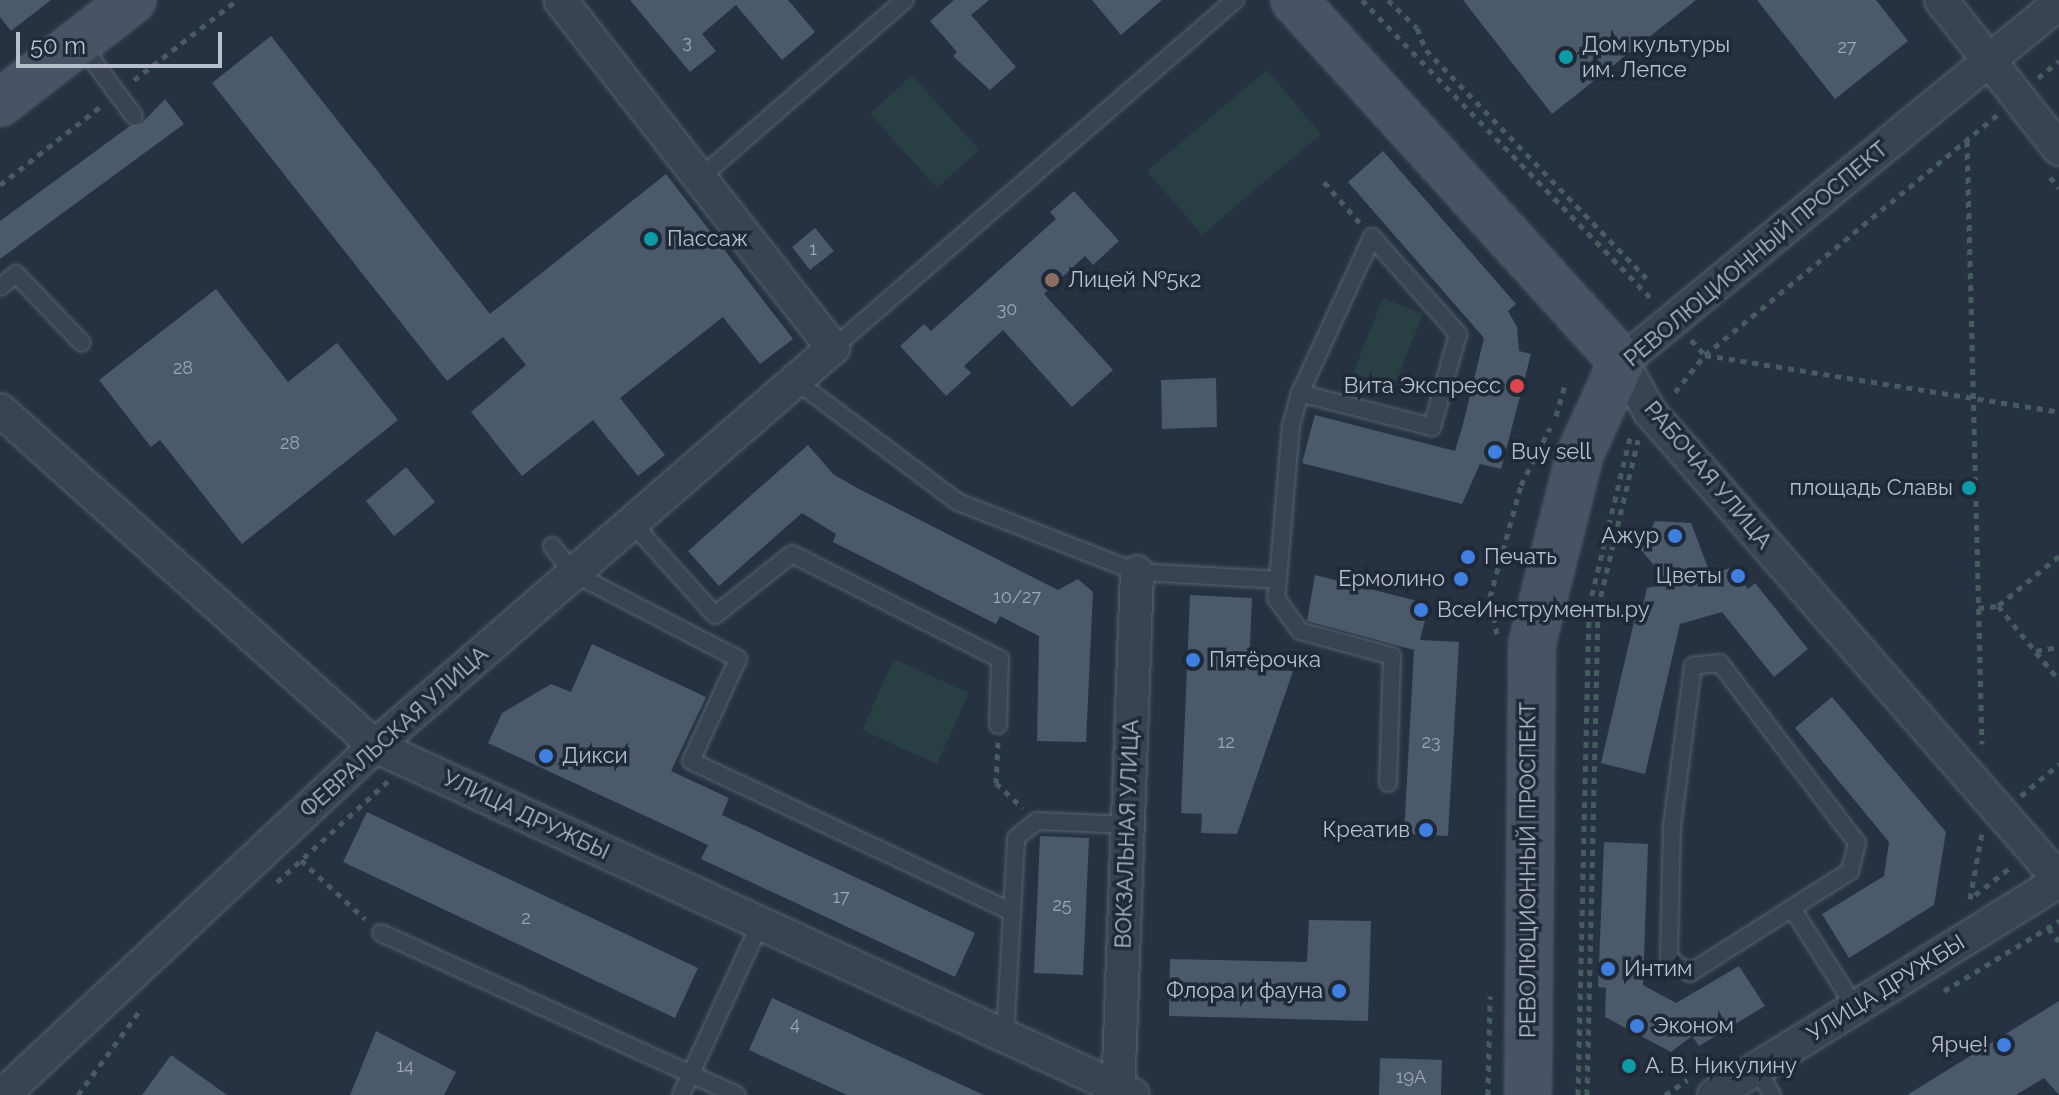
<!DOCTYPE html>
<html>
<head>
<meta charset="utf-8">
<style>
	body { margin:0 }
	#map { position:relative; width:2059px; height:1095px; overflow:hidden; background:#263242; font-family:Raleway,sans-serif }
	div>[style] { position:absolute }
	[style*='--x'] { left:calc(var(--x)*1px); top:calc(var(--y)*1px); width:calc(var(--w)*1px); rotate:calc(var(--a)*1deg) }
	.green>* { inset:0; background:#284043 }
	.building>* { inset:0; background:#4c596b }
	.path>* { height:5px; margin-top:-2.5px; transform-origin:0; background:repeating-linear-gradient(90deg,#465d5f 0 6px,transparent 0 12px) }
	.roads { filter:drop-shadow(0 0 2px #58626f) drop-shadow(0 0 2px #58626f) }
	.lane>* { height:16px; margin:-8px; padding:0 8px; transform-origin:8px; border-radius:8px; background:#3a4451 }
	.street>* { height:32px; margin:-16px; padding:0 16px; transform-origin:16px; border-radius:16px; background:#3a4451 }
	.secondary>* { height:44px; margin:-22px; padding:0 22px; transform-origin:22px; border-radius:22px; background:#485365 }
	.dots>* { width:22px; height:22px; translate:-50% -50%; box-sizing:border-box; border:4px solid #1f2937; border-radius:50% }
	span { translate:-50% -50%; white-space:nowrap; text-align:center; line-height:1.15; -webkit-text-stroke:7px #1f2937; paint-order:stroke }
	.number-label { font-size:18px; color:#9ca6b4 }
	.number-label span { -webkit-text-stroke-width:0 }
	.poi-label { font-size:22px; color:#b7bfcc }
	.left { translate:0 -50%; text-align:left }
	.right { translate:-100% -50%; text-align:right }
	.street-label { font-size:22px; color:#b7bfcc }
	.scale { position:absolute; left:16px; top:32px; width:206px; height:36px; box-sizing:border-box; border:4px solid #b7bfcc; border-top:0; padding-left:10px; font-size:24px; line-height:28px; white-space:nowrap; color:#b7bfcc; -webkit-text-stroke:6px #1f2937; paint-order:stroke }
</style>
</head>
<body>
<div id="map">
	<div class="green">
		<div style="clip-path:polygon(1267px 70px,1321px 134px,1202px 235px,1147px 171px)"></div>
		<div style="clip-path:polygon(912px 75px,979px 150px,937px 188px,870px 114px)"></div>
		<div style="clip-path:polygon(1383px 298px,1423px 314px,1393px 389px,1353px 373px)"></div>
		<div style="clip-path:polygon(894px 659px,969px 693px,937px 764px,862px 730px)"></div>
	</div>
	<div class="building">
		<div style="clip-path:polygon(0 0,51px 0,11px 31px,0 17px)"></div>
		<div style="clip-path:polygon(630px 0,788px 0,815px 32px,782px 60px,736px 5px,702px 34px,716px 51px,690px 72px)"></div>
		<div style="clip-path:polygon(954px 0,989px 0,971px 15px,1016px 67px,990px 90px,953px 56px,957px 52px,930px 21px)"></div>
		<div style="clip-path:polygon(1092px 0,1162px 0,1121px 35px)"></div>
		<div style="clip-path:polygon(1463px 0,1696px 0,1552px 114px)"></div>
		<div style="clip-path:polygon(1757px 0,1876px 0,1908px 41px,1835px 99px)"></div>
		<div style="clip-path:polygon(271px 36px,490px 314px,666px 174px,793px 339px,760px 364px,723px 317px,620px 398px,665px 455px,638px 476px,593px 420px,522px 476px,471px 412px,526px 365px,503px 337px,447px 381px,212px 83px)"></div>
		<div style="clip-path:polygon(165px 99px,184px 124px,0 259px,0 221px,130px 126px,141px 124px)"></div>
		<div style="clip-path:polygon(1383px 151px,1516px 304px,1508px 311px,1517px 327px,1519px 351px,1531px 354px,1501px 469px,1480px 464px,1462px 504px,1302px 463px,1315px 415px,1455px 451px,1463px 424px,1484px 338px,1348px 182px)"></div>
		<div style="clip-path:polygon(1074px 191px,1119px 241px,1093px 265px,1085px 256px,1044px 294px,1113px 370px,1072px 407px,1003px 330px,964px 366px,971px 373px,946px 396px,900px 346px,924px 324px,931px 331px,1056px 219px,1050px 212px)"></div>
		<div style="clip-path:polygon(815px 228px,834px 251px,810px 270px,792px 247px)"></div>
		<div style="clip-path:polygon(216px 289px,288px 382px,337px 343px,398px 420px,242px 544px,160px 440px,151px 447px,99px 380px)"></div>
		<div style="clip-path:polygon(1216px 378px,1217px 427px,1162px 429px,1161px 380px)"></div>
		<div style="clip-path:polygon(808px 445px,833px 474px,859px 489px,1058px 590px,1078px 579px,1093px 592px,1086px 742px,1037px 741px,1039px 636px,1000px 616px,996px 624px,833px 542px,836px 534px,802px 513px,719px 586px,688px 551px)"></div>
		<div style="clip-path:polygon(406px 467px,435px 502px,394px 536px,366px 501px)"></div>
		<div style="clip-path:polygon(1655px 521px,1691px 523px,1710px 573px,1731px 568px,1748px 589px,1755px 583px,1808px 649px,1774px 677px,1722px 612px,1680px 624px,1645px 774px,1601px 763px,1636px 613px,1641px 614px,1647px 588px,1669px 583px,1641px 550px)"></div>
		<div style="clip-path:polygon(1315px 575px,1429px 604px,1420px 640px,1459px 642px,1448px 836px,1404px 834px,1414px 650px,1307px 621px)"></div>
		<div style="clip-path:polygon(1190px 595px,1252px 598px,1249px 669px,1293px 671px,1237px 834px,1201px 833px,1202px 814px,1181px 813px)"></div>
		<div style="clip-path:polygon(592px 644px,706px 697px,671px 771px,729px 798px,722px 815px,975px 933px,955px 977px,701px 859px,708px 845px,488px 743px,502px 713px,551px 684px,571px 692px)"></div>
		<div style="clip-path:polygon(1832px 697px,1946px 832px,1934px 905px,1849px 958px,1822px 914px,1884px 876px,1889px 842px,1795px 728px)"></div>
		<div style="clip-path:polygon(367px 812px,698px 968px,675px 1018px,343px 862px)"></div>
		<div style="clip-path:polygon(1040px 836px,1089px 838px,1083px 975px,1034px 973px)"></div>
		<div style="clip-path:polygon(1604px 842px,1648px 844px,1643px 985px,1676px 1003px,1739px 966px,1765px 1006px,1699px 1046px,1692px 1036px,1671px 1052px,1605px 1017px,1606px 988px,1598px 987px)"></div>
		<div style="clip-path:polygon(1309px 920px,1371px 921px,1368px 1021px,1169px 1016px,1170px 959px,1307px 962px)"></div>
		<div style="clip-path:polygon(772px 998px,984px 1095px,847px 1095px,803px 1075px,749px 1050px)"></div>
		<div style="clip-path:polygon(2059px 1001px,2059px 1095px,2044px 1078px,2016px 1095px,1907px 1095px)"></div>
		<div style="clip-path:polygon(376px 1031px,456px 1072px,444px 1095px,350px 1095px)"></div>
		<div style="clip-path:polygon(171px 1055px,227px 1095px,142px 1095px)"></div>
		<div style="clip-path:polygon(1380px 1058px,1442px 1060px,1441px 1095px,1379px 1095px)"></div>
	</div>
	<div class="path">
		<div style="--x:1362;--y:0;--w:419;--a:45.9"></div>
		<div style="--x:1388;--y:0;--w:40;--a:44"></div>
		<div style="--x:1417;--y:28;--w:24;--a:68"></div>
		<div style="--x:1426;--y:50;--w:317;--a:46"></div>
		<div style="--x:2038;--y:78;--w:27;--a:-39"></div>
		<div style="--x:134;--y:80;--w:130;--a:-37.8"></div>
		<div style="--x:1967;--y:141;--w:603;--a:88.58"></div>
		<div style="--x:2050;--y:177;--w:14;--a:51"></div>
		<div style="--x:1324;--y:182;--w:55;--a:48.7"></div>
		<div style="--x:0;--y:185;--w:128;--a:-38"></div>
		<div style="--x:1691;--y:340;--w:21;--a:47"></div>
		<div style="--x:1705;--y:355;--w:359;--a:9.1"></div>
		<div style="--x:1675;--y:392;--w:48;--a:-51"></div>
		<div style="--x:1705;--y:355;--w:379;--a:-39.4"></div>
		<div style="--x:1556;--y:416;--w:36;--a:-74"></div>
		<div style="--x:2059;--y:556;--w:79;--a:140.7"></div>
		<div style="--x:1998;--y:606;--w:96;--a:50.5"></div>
		<div style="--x:1978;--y:608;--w:20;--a:-6"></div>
		<div style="--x:1497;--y:634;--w:38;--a:-101"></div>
		<div style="--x:1490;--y:597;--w:116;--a:-74.5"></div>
		<div style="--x:1521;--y:485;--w:64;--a:-63"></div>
		<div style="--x:2036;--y:651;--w:23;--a:-10"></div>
		<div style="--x:998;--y:742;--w:41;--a:92.8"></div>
		<div style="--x:996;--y:783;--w:37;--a:43"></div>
		<div style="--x:2021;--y:796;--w:50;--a:-40.1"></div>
		<div style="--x:301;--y:860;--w:87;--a:42.7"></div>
		<div style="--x:277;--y:882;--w:150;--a:-42.3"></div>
		<div style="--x:1975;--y:895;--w:46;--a:-37.9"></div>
		<div style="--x:1970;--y:899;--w:67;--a:-79.7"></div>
		<div style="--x:2048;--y:928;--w:17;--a:50"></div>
		<div style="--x:1944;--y:991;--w:135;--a:-31.3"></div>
		<div style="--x:78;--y:1095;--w:107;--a:-53.8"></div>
		<div style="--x:1488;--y:1095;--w:99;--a:-88.8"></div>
		<div style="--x:1578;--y:1095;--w:488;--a:-88.7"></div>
		<div style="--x:1589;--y:607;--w:178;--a:-76.4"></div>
		<div style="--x:1587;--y:1095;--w:487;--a:-88.7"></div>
		<div style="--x:1598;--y:608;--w:173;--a:-76.6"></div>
		<div style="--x:1665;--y:1095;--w:27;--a:-34"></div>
	</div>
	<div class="roads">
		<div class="lane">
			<div style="--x:80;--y:43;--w:91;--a:53.5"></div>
			<div style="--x:700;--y:178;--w:271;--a:-41"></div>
			<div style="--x:0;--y:287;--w:21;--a:-39"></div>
			<div style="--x:16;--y:274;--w:95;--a:46.3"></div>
			<div style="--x:833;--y:348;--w:532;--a:-40.88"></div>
			<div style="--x:796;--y:381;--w:202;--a:36.8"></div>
			<div style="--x:958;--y:502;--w:192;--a:21.4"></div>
			<div style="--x:1137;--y:572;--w:141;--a:3.2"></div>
			<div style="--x:1278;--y:580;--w:155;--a:-85.2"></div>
			<div style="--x:1291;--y:426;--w:34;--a:-75"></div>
			<div style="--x:1300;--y:393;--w:172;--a:-65.2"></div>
			<div style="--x:1372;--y:237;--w:130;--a:48.4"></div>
			<div style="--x:1458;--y:334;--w:97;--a:105.6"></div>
			<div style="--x:1432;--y:427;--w:136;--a:-165.6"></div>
			<div style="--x:631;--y:522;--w:125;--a:47.9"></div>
			<div style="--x:715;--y:615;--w:98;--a:-38.4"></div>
			<div style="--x:792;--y:554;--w:233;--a:26.8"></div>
			<div style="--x:1000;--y:659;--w:66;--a:91.7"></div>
			<div style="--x:552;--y:546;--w:34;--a:52"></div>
			<div style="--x:573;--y:573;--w:186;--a:27.5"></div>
			<div style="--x:738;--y:659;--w:112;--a:114.7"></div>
			<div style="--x:691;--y:761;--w:355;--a:25.2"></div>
			<div style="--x:1278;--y:580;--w:18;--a:96"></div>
			<div style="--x:1276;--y:598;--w:41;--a:54"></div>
			<div style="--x:1300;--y:631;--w:95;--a:15.2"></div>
			<div style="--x:1392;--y:656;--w:127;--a:91.8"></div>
			<div style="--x:1792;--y:908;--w:69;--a:-32.5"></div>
			<div style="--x:1850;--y:871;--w:29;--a:-76"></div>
			<div style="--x:1857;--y:843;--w:226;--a:-127.3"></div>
			<div style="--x:1720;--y:663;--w:27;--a:174"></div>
			<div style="--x:1693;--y:666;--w:160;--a:97.5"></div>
			<div style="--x:1672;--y:825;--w:134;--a:91.3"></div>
			<div style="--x:1669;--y:959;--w:25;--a:34"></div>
			<div style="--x:1690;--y:973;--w:121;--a:-32.5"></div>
			<div style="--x:1792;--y:908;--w:117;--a:57.5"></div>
			<div style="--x:381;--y:933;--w:391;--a:24.5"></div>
			<div style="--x:1005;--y:1037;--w:199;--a:-86.8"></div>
			<div style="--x:1016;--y:838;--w:27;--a:-39"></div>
			<div style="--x:1037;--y:821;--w:91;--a:2.5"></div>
			<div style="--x:1757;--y:1068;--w:31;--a:61"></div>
			<div style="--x:681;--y:1095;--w:188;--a:-65.2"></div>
		</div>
		<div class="street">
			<div style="--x:1941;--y:0;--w:190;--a:51.6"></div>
			<div style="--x:2059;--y:3;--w:566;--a:140.6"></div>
			<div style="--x:1622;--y:362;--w:57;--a:60.8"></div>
			<div style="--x:1650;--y:412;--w:621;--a:48.79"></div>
			<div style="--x:0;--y:410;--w:504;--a:41.86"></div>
			<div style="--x:375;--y:746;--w:834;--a:24.72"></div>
			<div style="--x:3;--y:1095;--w:510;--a:-43.17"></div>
			<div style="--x:375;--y:746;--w:607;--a:-40.99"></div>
			<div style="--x:833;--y:348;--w:442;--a:-128.1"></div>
			<div style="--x:1118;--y:1095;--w:523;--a:-87.92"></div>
			<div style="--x:1714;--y:1095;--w:406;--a:-31.8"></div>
		</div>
		<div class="secondary">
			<div style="--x:1294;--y:0;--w:488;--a:47.8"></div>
			<div style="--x:1622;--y:362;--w:101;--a:114.5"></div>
			<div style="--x:1580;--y:454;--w:196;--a:104.2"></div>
			<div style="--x:1532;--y:644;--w:451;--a:90.5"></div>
			<div style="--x:0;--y:103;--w:168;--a:-37.8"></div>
		</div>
	</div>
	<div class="dots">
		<div style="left:1566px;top:57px;background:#0f9aa8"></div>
		<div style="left:651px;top:239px;background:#0f9aa8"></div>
		<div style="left:1052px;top:280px;background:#8d6e63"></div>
		<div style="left:1517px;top:386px;background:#e0444e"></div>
		<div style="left:1495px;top:452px;background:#3f7fe0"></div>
		<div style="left:1969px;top:488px;background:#0f9aa8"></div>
		<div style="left:1675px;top:536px;background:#3f7fe0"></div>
		<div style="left:1468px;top:557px;background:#3f7fe0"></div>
		<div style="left:1738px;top:576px;background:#3f7fe0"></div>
		<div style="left:1461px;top:579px;background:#3f7fe0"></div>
		<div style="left:1421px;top:610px;background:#3f7fe0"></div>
		<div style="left:1193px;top:660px;background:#3f7fe0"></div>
		<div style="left:546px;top:756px;background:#3f7fe0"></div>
		<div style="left:1426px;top:830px;background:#3f7fe0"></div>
		<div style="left:1608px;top:969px;background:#3f7fe0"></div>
		<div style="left:1339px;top:991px;background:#3f7fe0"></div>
		<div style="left:1637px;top:1026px;background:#3f7fe0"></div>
		<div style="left:2004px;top:1045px;background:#3f7fe0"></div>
		<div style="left:1629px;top:1066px;background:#0f9aa8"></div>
	</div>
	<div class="number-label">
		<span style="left:687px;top:42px">3</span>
		<span style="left:1847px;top:47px">27</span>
		<span style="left:813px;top:249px">1</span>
		<span style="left:1007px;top:309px">30</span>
		<span style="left:183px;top:368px">28</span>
		<span style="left:290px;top:443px">28</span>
		<span style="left:1017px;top:597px">10/27</span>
		<span style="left:1226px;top:742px">12</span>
		<span style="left:1431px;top:742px">23</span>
		<span style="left:841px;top:897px">17</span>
		<span style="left:1062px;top:905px">25</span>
		<span style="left:526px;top:918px">2</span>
		<span style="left:795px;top:1024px">4</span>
		<span style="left:405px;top:1066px">14</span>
		<span style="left:1411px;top:1077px">19А</span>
	</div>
	<div class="poi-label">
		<span class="left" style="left:1582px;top:57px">Дом культуры<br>им. Лепсе</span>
		<span class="left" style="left:667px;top:239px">Пассаж</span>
		<span class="left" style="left:1068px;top:280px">Лицей №5к2</span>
		<span class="right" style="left:1501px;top:386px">Вита Экспресс</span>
		<span class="left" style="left:1511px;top:452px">Buy sell</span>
		<span class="right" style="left:1953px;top:488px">площадь Славы</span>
		<span class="right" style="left:1659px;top:536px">Ажур</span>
		<span class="left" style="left:1484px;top:557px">Печать</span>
		<span class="right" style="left:1722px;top:576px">Цветы</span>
		<span class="right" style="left:1445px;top:579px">Ермолино</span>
		<span class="left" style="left:1437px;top:610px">ВсеИнструменты.ру</span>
		<span class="left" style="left:1209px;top:660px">Пятёрочка</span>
		<span class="left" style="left:562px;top:756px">Дикси</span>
		<span class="right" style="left:1410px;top:830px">Креатив</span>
		<span class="left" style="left:1624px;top:969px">Интим</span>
		<span class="right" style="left:1323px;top:991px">Флора и фауна</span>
		<span class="left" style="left:1653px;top:1026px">Эконом</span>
		<span class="right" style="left:1988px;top:1045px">Ярче!</span>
		<span class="left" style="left:1645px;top:1066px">А. В. Никулину</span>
	</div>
	<div class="street-label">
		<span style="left:1756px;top:254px;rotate:-40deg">РЕВОЛЮЦИОННЫЙ ПРОСПЕКТ</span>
		<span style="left:1708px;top:475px;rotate:50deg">РАБОЧАЯ УЛИЦА</span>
		<span style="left:394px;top:732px;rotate:-42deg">ФЕВРАЛЬСКАЯ УЛИЦА</span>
		<span style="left:526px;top:815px;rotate:25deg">УЛИЦА ДРУЖБЫ</span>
		<span style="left:1127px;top:834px;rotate:-88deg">ВОКЗАЛЬНАЯ УЛИЦА</span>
		<span style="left:1528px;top:870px;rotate:-90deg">РЕВОЛЮЦИОННЫЙ ПРОСПЕКТ</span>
		<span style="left:1886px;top:988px;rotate:-32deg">УЛИЦА ДРУЖБЫ</span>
	</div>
	<div class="scale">50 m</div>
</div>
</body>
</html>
